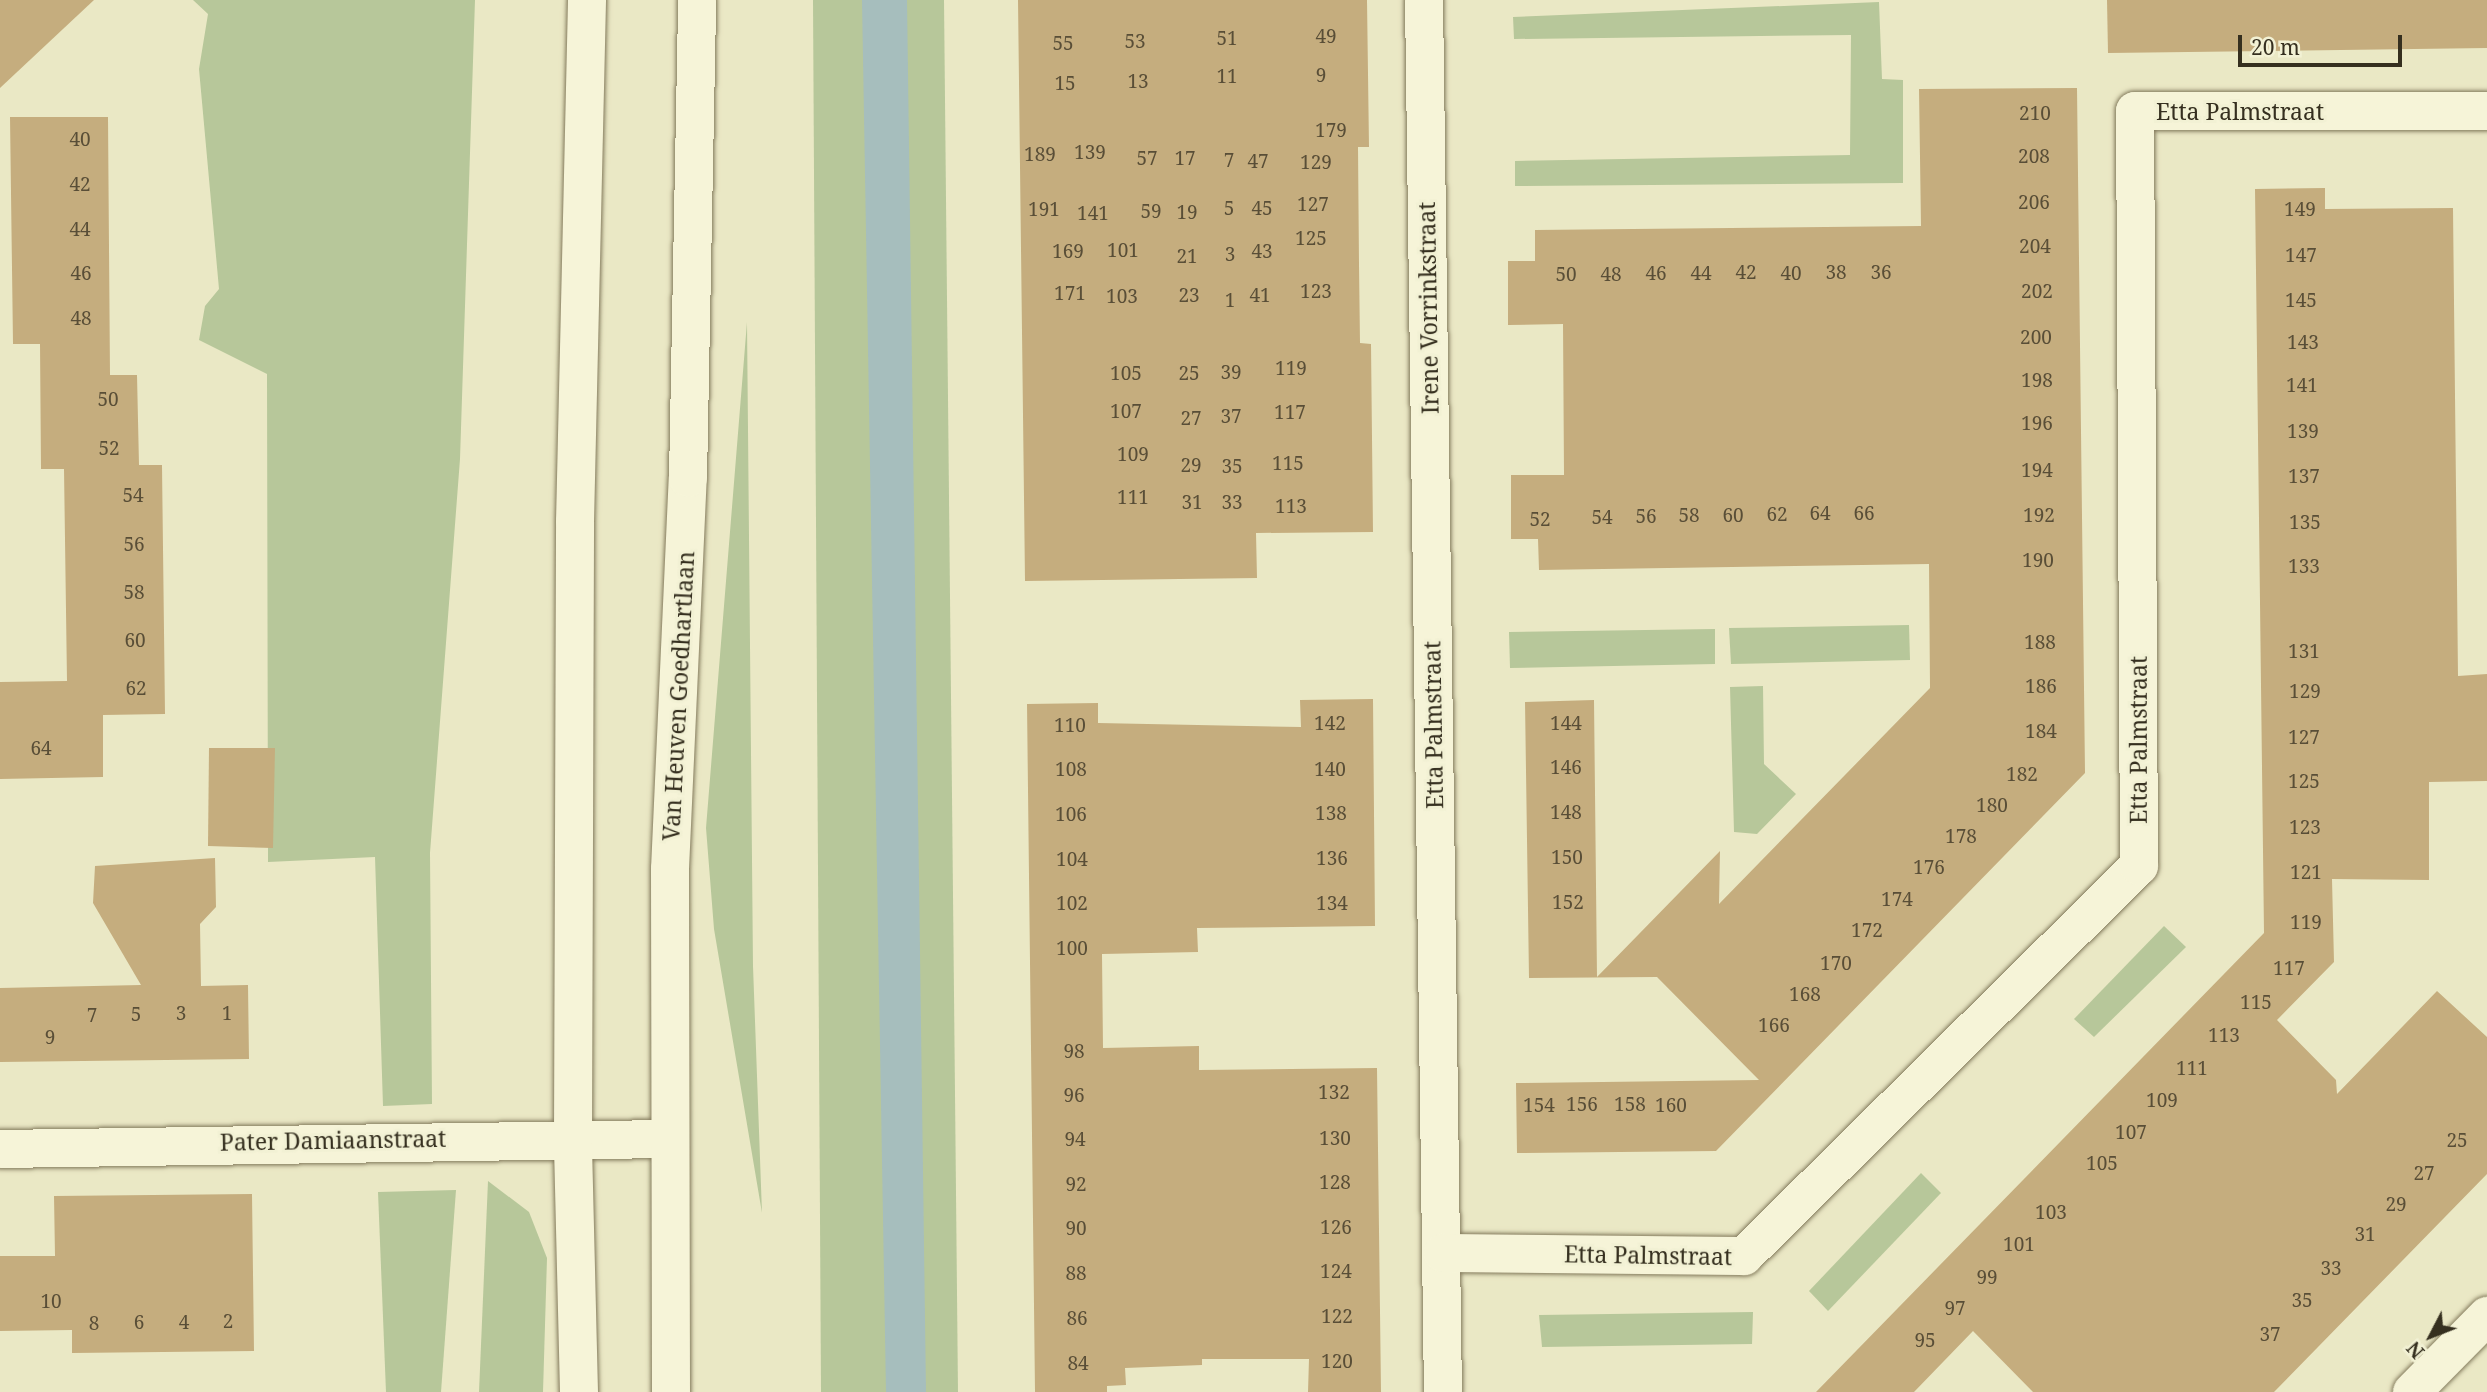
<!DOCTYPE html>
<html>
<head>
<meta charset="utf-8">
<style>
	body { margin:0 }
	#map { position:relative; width:2487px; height:1392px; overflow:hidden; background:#eae8c5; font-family:"Noto Serif",serif }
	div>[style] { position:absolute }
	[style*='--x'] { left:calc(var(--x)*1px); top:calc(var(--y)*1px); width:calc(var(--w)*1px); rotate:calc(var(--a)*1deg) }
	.green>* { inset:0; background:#b7c79a }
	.water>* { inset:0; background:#a6bebd }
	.building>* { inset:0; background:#c5ad7e }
	.roads { filter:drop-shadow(0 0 2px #847b5d) drop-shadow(0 0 2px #847b5d) }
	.minor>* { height:38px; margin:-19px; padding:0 19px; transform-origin:19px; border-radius:19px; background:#f6f4d8 }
	.secondary>* { height:38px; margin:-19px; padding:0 19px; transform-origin:19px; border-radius:19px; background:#f6f4d8 }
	span { translate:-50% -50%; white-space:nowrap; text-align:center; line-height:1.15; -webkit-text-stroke:6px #f2f1d4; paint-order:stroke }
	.number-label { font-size:19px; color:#594e37 }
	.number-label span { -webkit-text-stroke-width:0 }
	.street-label { font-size:23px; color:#352f1f }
	.north { position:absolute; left:2396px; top:1301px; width:70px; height:70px; -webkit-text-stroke:5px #f2f1d4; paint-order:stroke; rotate:228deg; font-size:19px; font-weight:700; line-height:28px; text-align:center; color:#352f1f }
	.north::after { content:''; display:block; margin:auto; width:24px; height:32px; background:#352f1f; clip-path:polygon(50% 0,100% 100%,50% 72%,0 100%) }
	.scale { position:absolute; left:2238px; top:35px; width:164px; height:32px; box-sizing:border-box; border:4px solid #352f1f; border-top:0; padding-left:9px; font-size:21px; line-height:24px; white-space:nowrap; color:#352f1f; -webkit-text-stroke:5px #f2f1d4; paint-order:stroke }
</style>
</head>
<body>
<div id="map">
	<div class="green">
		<div style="clip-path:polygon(193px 0,475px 0,460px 459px,430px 853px,432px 1104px,383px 1106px,375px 857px,268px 862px,267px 374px,199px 340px,205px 306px,219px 289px,199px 69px,208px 14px)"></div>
		<div style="clip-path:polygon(813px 0,944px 0,958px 1392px,821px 1392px)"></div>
		<div style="clip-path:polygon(1879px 2px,1882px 79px,1903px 80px,1903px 183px,1515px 186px,1515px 161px,1850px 155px,1851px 35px,1514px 39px,1513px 17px)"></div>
		<div style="clip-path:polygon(747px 322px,753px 966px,762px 1213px,714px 929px,706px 828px)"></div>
		<div style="clip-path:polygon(1909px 625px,1910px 660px,1731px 664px,1729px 628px)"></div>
		<div style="clip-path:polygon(1715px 629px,1715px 664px,1510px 668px,1509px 632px)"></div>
		<div style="clip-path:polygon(1763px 686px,1764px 764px,1796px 794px,1757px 834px,1734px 832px,1730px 687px)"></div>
		<div style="clip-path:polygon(2164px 926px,2186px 947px,2094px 1037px,2074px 1019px)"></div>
		<div style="clip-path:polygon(1921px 1173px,1941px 1193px,1828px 1311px,1809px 1291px)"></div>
		<div style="clip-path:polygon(488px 1181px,529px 1212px,547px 1258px,543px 1392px,479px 1392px)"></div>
		<div style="clip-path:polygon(456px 1190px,441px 1392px,386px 1392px,378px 1192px)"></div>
		<div style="clip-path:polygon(1753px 1312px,1752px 1344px,1542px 1347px,1539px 1315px)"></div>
	</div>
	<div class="water">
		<div style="clip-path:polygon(862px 0,907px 0,926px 1392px,886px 1392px)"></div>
	</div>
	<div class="building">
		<div style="clip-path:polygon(0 0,94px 0,0 88px)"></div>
		<div style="clip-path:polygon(1018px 0,1367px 0,1369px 147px,1358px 147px,1359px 264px,1360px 343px,1371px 344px,1373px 532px,1256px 533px,1257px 578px,1025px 581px)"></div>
		<div style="clip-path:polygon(2107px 0,2487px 0,2487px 48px,2108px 53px)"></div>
		<div style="clip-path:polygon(2077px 88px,2085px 773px,1716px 1151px,1517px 1153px,1516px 1083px,1759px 1080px,1657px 977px,1529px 978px,1525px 702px,1594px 700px,1597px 977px,1720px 851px,1719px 904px,1930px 688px,1929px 564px,1539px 570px,1538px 539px,1511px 539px,1511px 475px,1564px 475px,1563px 324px,1508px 325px,1508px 261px,1535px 261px,1535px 230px,1921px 226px,1919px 89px)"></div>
		<div style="clip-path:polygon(10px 117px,108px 117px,110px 375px,137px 375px,139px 465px,162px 465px,165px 714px,103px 715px,103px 777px,0 779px,0 682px,67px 681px,64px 469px,41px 469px,40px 344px,13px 344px)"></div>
		<div style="clip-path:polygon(2325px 188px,2325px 209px,2453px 208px,2458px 676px,2487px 674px,2487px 781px,2429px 782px,2429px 880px,2332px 879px,2334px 962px,2277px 1020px,2336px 1080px,2337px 1094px,2437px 991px,2487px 1037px,2487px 1174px,2274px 1392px,2033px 1392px,1973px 1331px,1914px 1392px,1816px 1392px,2264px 933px,2255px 189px)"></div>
		<div style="clip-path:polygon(1373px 699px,1375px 926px,1197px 928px,1198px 952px,1102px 954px,1103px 1048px,1199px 1046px,1199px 1070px,1377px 1068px,1381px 1392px,1308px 1392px,1309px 1359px,1202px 1359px,1202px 1365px,1125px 1368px,1126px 1385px,1107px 1386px,1107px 1392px,1035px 1392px,1027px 704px,1098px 703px,1098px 723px,1301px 727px,1300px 700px)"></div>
		<div style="clip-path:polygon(209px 748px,275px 748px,273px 848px,208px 846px)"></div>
		<div style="clip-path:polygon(215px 858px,216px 907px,200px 924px,201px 986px,248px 985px,249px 1059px,0 1062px,0 988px,141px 985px,93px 903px,95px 866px)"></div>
		<div style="clip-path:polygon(252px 1194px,254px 1351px,72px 1353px,72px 1330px,0 1331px,0 1256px,55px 1256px,54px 1196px)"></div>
	</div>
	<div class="roads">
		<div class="minor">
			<div style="--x:1424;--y:0;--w:1392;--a:89.22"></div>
			<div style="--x:0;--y:1149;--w:666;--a:-0.86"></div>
			<div style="--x:1443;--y:1253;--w:301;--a:0.6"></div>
			<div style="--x:1744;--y:1256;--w:555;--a:-44.64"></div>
			<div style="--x:2139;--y:866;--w:755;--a:-90.3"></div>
			<div style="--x:2135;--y:111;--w:352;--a:0"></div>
			<div style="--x:2412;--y:1392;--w:107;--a:-45.4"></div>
		</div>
		<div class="secondary">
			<div style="--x:579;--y:1392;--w:253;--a:-91.4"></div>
			<div style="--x:573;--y:1139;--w:617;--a:-89.81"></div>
			<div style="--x:575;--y:522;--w:522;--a:-88.68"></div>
			<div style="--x:671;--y:1392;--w:523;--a:-90.11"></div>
			<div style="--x:670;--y:869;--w:391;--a:-87.4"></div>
			<div style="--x:688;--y:478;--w:478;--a:-88.9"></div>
		</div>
	</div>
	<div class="number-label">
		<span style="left:1326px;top:37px">49</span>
		<span style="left:1227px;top:39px">51</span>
		<span style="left:1135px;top:42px">53</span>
		<span style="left:1063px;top:44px">55</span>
		<span style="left:1321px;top:76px">9</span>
		<span style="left:1227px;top:77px">11</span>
		<span style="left:1138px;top:82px">13</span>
		<span style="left:1065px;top:84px">15</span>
		<span style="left:2035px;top:114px">210</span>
		<span style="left:1331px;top:131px">179</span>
		<span style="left:80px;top:140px">40</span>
		<span style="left:1090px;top:153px">139</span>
		<span style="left:1040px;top:155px">189</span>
		<span style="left:2034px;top:157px">208</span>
		<span style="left:1147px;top:159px">57</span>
		<span style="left:1185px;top:159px">17</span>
		<span style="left:1229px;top:161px">7</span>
		<span style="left:1258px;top:162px">47</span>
		<span style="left:1316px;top:163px">129</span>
		<span style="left:80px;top:185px">42</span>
		<span style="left:2034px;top:203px">206</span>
		<span style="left:1313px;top:205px">127</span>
		<span style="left:1229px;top:209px">5</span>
		<span style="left:1262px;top:209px">45</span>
		<span style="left:1044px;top:210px">191</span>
		<span style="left:2300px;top:210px">149</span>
		<span style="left:1151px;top:212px">59</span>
		<span style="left:1187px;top:213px">19</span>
		<span style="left:1093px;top:214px">141</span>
		<span style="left:80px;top:230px">44</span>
		<span style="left:1311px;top:239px">125</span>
		<span style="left:2035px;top:247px">204</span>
		<span style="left:1123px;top:251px">101</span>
		<span style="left:1068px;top:252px">169</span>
		<span style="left:1262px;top:252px">43</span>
		<span style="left:1230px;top:255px">3</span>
		<span style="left:2301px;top:256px">147</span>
		<span style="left:1187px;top:257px">21</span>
		<span style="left:1746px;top:273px">42</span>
		<span style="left:1836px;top:273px">38</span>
		<span style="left:1881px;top:273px">36</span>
		<span style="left:81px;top:274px">46</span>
		<span style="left:1656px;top:274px">46</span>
		<span style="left:1701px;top:274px">44</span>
		<span style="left:1791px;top:274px">40</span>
		<span style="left:1566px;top:275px">50</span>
		<span style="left:1611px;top:275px">48</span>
		<span style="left:1316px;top:292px">123</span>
		<span style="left:2037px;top:292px">202</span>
		<span style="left:1070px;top:294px">171</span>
		<span style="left:1189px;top:296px">23</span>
		<span style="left:1260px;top:296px">41</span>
		<span style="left:1122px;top:297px">103</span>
		<span style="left:1230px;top:301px">1</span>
		<span style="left:2301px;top:301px">145</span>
		<span style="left:81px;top:319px">48</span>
		<span style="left:2036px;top:338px">200</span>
		<span style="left:2303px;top:343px">143</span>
		<span style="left:1291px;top:369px">119</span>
		<span style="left:1231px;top:373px">39</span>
		<span style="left:1126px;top:374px">105</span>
		<span style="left:1189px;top:374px">25</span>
		<span style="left:2037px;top:381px">198</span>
		<span style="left:2302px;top:386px">141</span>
		<span style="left:108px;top:400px">50</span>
		<span style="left:1126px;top:412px">107</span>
		<span style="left:1290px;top:413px">117</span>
		<span style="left:1231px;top:417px">37</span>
		<span style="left:1191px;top:419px">27</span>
		<span style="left:2037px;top:424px">196</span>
		<span style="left:2303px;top:432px">139</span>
		<span style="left:109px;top:449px">52</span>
		<span style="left:1133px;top:455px">109</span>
		<span style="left:1288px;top:464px">115</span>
		<span style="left:1191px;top:466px">29</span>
		<span style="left:1232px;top:467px">35</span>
		<span style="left:2037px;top:471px">194</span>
		<span style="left:2304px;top:477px">137</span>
		<span style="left:133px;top:496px">54</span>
		<span style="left:1133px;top:498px">111</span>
		<span style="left:1192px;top:503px">31</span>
		<span style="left:1232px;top:503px">33</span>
		<span style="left:1291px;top:507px">113</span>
		<span style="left:1820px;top:514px">64</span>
		<span style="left:1864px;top:514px">66</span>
		<span style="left:1777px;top:515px">62</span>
		<span style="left:1689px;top:516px">58</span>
		<span style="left:1733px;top:516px">60</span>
		<span style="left:2039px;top:516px">192</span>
		<span style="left:1646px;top:517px">56</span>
		<span style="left:1602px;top:518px">54</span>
		<span style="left:1540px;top:520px">52</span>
		<span style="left:2305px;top:523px">135</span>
		<span style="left:134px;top:545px">56</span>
		<span style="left:2038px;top:561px">190</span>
		<span style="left:2304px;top:567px">133</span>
		<span style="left:134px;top:593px">58</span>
		<span style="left:135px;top:641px">60</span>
		<span style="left:2040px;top:643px">188</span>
		<span style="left:2304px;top:652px">131</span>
		<span style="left:2041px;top:687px">186</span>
		<span style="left:136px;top:689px">62</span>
		<span style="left:2305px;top:692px">129</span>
		<span style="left:1330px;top:724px">142</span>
		<span style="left:1566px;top:724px">144</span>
		<span style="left:1070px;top:726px">110</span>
		<span style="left:2041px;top:732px">184</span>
		<span style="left:2304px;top:738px">127</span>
		<span style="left:41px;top:749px">64</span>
		<span style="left:1566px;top:768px">146</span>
		<span style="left:1071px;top:770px">108</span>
		<span style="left:1330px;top:770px">140</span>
		<span style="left:2022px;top:775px">182</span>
		<span style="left:2304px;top:782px">125</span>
		<span style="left:1992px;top:806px">180</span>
		<span style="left:1566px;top:813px">148</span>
		<span style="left:1331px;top:814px">138</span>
		<span style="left:1071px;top:815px">106</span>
		<span style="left:2305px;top:828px">123</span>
		<span style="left:1961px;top:837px">178</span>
		<span style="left:1567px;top:858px">150</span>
		<span style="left:1332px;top:859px">136</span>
		<span style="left:1072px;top:860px">104</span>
		<span style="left:1929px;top:868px">176</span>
		<span style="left:2306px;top:873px">121</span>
		<span style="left:1897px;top:900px">174</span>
		<span style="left:1568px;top:903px">152</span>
		<span style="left:1072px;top:904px">102</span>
		<span style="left:1332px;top:904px">134</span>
		<span style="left:2306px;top:923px">119</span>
		<span style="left:1867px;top:931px">172</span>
		<span style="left:1072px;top:949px">100</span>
		<span style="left:1836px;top:964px">170</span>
		<span style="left:2289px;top:969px">117</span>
		<span style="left:1805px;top:995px">168</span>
		<span style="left:2256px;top:1003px">115</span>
		<span style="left:181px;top:1014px">3</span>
		<span style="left:227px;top:1014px">1</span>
		<span style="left:136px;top:1015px">5</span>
		<span style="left:92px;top:1016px">7</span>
		<span style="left:1774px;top:1026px">166</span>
		<span style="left:2224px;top:1036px">113</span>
		<span style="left:50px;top:1038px">9</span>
		<span style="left:1074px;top:1052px">98</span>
		<span style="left:2192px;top:1069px">111</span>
		<span style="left:1334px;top:1093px">132</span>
		<span style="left:1074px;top:1096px">96</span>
		<span style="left:2162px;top:1101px">109</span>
		<span style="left:1582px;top:1105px">156</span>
		<span style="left:1630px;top:1105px">158</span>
		<span style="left:1539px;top:1106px">154</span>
		<span style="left:1671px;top:1106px">160</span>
		<span style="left:2131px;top:1133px">107</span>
		<span style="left:1335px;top:1139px">130</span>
		<span style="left:1075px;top:1140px">94</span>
		<span style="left:2457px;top:1141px">25</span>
		<span style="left:2102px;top:1164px">105</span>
		<span style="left:2424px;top:1174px">27</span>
		<span style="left:1335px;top:1183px">128</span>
		<span style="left:1076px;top:1185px">92</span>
		<span style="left:2396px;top:1205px">29</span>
		<span style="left:2051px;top:1213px">103</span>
		<span style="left:1336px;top:1228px">126</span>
		<span style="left:1076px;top:1229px">90</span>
		<span style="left:2365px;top:1235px">31</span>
		<span style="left:2019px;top:1245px">101</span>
		<span style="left:2331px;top:1269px">33</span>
		<span style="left:1336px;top:1272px">124</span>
		<span style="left:1076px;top:1274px">88</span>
		<span style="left:1987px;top:1278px">99</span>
		<span style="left:2302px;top:1301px">35</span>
		<span style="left:51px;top:1302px">10</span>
		<span style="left:1955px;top:1309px">97</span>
		<span style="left:1337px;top:1317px">122</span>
		<span style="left:1077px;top:1319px">86</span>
		<span style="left:228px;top:1322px">2</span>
		<span style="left:139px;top:1323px">6</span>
		<span style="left:184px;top:1323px">4</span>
		<span style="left:94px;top:1324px">8</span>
		<span style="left:2270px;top:1335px">37</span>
		<span style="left:1925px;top:1341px">95</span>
		<span style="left:1337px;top:1362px">120</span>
		<span style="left:1078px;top:1364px">84</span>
	</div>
	<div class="street-label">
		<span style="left:2240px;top:111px">Etta Palmstraat</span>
		<span style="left:1428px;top:308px;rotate:-91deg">Irene Vorrinkstraat</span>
		<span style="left:678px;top:696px;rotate:-87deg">Van Heuven Goedhartlaan</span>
		<span style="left:1433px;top:725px;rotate:-91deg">Etta Palmstraat</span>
		<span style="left:2138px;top:740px;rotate:-90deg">Etta Palmstraat</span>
		<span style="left:333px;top:1140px;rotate:-1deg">Pater Damiaanstraat</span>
		<span style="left:1648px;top:1255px;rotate:1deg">Etta Palmstraat</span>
	</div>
	<div class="north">N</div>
	<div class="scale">20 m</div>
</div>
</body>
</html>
